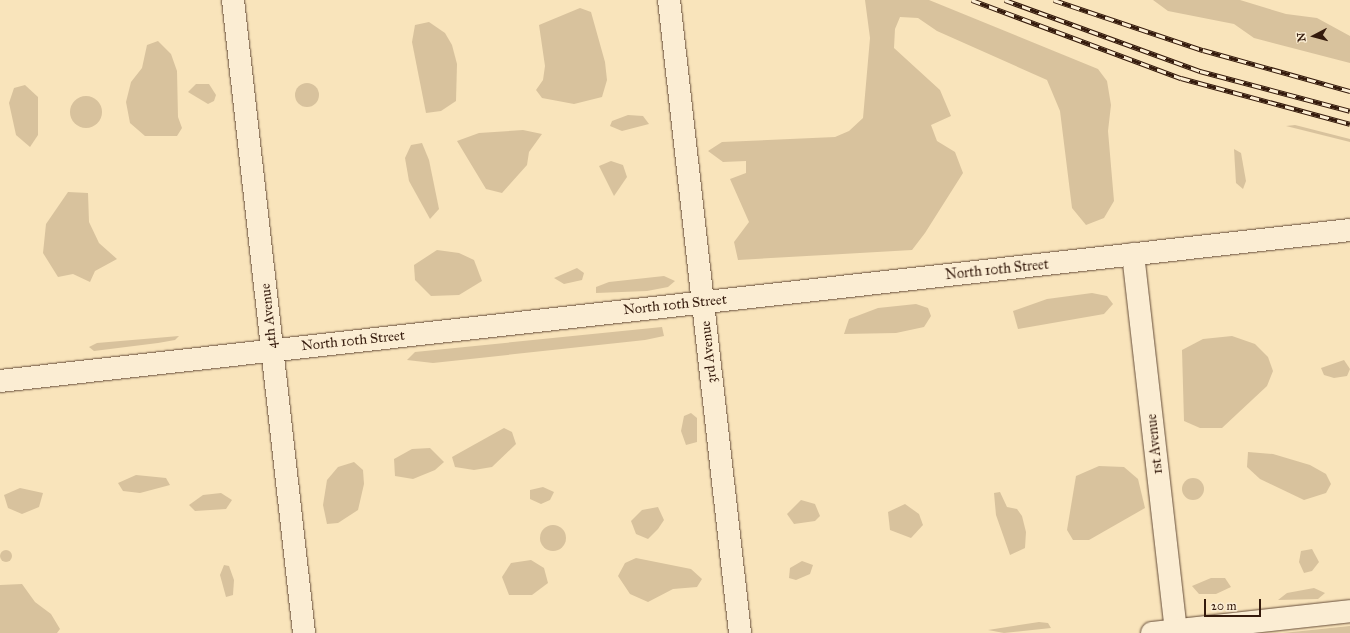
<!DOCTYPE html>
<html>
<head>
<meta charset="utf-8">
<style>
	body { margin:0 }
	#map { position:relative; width:1350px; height:633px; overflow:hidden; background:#f9e4bb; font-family:"IM FELL Great Primer",serif }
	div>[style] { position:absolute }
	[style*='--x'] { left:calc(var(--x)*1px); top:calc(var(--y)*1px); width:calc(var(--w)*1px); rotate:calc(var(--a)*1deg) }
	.green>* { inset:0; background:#d8c29d }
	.round { border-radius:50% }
	.roads { filter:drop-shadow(0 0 1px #654c38) drop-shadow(0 0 1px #654c38) }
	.street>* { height:22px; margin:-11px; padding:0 11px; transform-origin:11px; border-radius:11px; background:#fbedd3 }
	.rail>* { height:4.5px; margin-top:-2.25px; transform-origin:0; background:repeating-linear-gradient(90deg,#fbedd3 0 9px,#341a0c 0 18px); box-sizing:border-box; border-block:1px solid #341a0c }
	span { translate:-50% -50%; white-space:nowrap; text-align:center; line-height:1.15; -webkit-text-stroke:3.5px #fbedd3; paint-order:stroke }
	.street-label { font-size:14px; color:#341a0c }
	.north { position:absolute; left:1294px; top:16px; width:40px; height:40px; -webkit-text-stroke:3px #fbedd3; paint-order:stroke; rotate:264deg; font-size:11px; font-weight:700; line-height:16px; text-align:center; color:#341a0c }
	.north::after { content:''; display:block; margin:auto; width:14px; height:18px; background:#341a0c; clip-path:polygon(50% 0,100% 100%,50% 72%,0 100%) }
	.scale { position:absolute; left:1204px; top:599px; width:57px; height:18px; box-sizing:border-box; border:2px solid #341a0c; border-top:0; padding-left:5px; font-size:12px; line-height:14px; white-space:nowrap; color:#341a0c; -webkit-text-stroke:3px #fbedd3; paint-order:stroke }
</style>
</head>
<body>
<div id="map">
	<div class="green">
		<div style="clip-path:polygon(865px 0,929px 0,1098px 69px,1107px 81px,1111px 105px,1108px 131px,1114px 201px,1104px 218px,1086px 225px,1072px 208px,1060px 111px,1047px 80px,937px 31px,918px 18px,900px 17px,895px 29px,894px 48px,940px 90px,951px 116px,931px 125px,937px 141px,955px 152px,963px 173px,925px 233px,912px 250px,738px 260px,734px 242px,749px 222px,730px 179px,746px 173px,746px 161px,723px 162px,708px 151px,722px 142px,835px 137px,849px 131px,863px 118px,870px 38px)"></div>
		<div style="clip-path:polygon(1153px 0,1240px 0,1286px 14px,1317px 18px,1350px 36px,1350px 63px,1254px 38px,1234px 24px,1168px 11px)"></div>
		<div style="clip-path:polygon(580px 8px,591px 12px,605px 62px,607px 80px,602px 97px,574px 104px,542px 98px,536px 90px,543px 80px,545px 66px,539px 25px)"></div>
		<div style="clip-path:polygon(429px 22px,445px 33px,452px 45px,457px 64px,456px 101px,441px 111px,426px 113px,412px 42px,415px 25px)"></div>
		<div style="clip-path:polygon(158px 41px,171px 54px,177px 71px,178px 117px,182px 128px,177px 136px,145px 136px,130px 123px,126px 102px,131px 82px,142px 68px,147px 45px)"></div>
		<div class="round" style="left:295px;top:83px;width:24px;height:24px"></div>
		<div style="clip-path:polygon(196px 84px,209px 84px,216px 95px,214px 101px,208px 104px,188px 92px)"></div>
		<div style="clip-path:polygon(25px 85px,38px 97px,38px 135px,30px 147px,16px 135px,9px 103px,14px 88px)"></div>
		<div class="round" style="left:70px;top:96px;width:32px;height:32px"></div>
		<div style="clip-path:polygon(628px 115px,643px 116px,649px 124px,622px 131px,610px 126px,612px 121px)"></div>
		<div style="clip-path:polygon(1295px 125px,1350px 139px,1350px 142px,1286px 126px)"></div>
		<div style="clip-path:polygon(523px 130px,542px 134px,529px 152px,527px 165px,502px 193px,486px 189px,457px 141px,479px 133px)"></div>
		<div style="clip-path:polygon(422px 143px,429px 160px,439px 209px,430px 219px,409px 181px,405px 158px,411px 145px)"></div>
		<div style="clip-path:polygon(1234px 149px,1241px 153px,1246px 181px,1243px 189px,1236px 183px)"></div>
		<div style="clip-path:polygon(611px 161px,623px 165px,627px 177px,614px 196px,599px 166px)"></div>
		<div style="clip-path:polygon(68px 192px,88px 193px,89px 222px,99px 243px,117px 259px,95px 271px,90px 282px,73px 274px,58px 277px,43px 253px,46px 224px)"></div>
		<div style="clip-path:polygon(437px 250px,459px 253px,474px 260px,482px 281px,459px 295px,431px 296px,415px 280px,414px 265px)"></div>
		<div style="clip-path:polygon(577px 268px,584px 273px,582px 280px,564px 284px,554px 278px)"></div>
		<div style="clip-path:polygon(664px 276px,675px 281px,668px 287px,647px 291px,596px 293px,596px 287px,609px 282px)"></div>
		<div style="clip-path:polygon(1092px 293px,1107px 296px,1113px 304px,1104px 314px,1018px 329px,1013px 311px,1047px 299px)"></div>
		<div style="clip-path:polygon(916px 304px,928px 308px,931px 316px,924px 327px,896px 333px,844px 334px,849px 319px,878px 308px)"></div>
		<div style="clip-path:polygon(662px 327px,664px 336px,645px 340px,433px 363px,407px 360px,415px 352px)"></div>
		<div style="clip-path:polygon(179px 336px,175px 340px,158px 343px,94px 351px,89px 347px,97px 343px)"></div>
		<div style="clip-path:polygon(1232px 336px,1255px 344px,1268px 357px,1273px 371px,1267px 386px,1222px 428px,1200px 428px,1184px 421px,1182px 350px,1203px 339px)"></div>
		<div style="clip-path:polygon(1344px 360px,1350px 369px,1347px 376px,1334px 378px,1324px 375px,1321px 368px)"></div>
		<div style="clip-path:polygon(691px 413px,697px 418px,697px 442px,686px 445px,681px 431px,684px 416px)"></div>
		<div style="clip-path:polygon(504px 428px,512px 432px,516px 444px,492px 467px,474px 470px,455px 467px,452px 457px)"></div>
		<div style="clip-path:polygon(430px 448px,444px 462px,435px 470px,413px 479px,395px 476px,394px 459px,412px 449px)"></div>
		<div style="clip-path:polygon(1248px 452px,1273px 454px,1310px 465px,1326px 474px,1331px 484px,1326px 493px,1304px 500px,1260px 479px,1247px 467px)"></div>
		<div style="clip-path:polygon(354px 462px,363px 470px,364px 484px,358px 510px,338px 523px,327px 524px,323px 505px,327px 480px,338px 467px)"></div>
		<div style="clip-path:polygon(1099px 466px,1124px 467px,1138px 479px,1145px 508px,1089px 540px,1073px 540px,1067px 530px,1076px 476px)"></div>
		<div style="clip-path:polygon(136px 475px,166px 478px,170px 485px,140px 493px,123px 491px,118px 483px)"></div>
		<div class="round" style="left:1182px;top:478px;width:22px;height:22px"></div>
		<div style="clip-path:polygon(543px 487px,554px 492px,550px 500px,541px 504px,530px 499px,530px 490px)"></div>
		<div style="clip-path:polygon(20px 488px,43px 493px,39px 507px,22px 514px,8px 508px,4px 495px)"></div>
		<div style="clip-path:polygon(1000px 492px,1007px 507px,1017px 509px,1022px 516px,1026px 532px,1025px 548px,1010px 555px,996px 515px,994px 493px)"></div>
		<div style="clip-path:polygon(221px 493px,232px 500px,226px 509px,195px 511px,189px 505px,203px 495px)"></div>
		<div style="clip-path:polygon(801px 500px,815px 504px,820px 516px,815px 521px,794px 524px,787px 514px)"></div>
		<div style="clip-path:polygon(905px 504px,919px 514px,923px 525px,911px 538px,890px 530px,888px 512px)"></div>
		<div style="clip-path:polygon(658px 507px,664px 520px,658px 529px,648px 539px,636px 534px,631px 521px,642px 510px)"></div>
		<div class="round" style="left:540px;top:525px;width:26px;height:26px"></div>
		<div style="clip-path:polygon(1312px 549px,1319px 562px,1312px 571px,1304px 573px,1299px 562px,1301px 551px)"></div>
		<div class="round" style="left:0;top:550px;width:12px;height:12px"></div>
		<div style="clip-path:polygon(636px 558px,691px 569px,702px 579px,697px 587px,673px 589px,648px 602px,630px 594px,618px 576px,625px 563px)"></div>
		<div style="clip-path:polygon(531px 560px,544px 568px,548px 583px,532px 595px,509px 595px,502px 577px,511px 563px)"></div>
		<div style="clip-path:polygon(802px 561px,813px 565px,810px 574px,796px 580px,789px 578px,790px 568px)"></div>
		<div style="clip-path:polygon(224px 565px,229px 566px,234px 580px,233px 595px,226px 597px,220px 575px)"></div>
		<div style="clip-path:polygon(1211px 578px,1225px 578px,1231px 587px,1216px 594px,1199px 594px,1192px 586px)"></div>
		<div style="clip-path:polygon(22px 584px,35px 602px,51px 614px,60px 629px,57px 633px,0 633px,0 585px)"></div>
		<div style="clip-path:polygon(1314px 588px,1325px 593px,1318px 599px,1278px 600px,1287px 593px)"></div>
		<div style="clip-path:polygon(1039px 622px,1048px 623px,1051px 628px,1004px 633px,988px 630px)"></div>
		<div style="clip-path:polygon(1350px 626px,1350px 633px,1283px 633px)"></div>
	</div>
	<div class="roads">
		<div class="street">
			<div style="--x:233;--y:0;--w:637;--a:83.6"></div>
			<div style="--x:669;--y:0;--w:637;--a:83.6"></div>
			<div style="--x:1133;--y:254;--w:381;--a:83.5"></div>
			<div style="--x:0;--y:381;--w:1358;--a:-6.38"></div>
			<div style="--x:1152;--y:633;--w:199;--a:-6.3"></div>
		</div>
	</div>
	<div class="rail">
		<div style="--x:972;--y:0;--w:223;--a:20.5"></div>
		<div style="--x:1181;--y:78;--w:175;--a:15.2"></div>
		<div style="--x:1005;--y:0;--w:208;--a:20"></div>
		<div style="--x:1200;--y:71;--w:155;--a:14.9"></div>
		<div style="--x:1054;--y:0;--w:157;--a:18.6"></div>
		<div style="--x:1203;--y:50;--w:153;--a:15.6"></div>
	</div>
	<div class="street-label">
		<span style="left:997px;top:270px;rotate:-6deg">North 10th Street</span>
		<span style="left:675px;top:305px;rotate:-6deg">North 10th Street</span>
		<span style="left:269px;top:316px;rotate:-96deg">4th Avenue</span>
		<span style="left:353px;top:341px;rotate:-6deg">North 10th Street</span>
		<span style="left:709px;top:352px;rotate:-96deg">3rd Avenue</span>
		<span style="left:1155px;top:444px;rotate:-96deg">1st Avenue</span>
	</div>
	<div class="north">N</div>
	<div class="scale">20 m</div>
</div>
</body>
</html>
